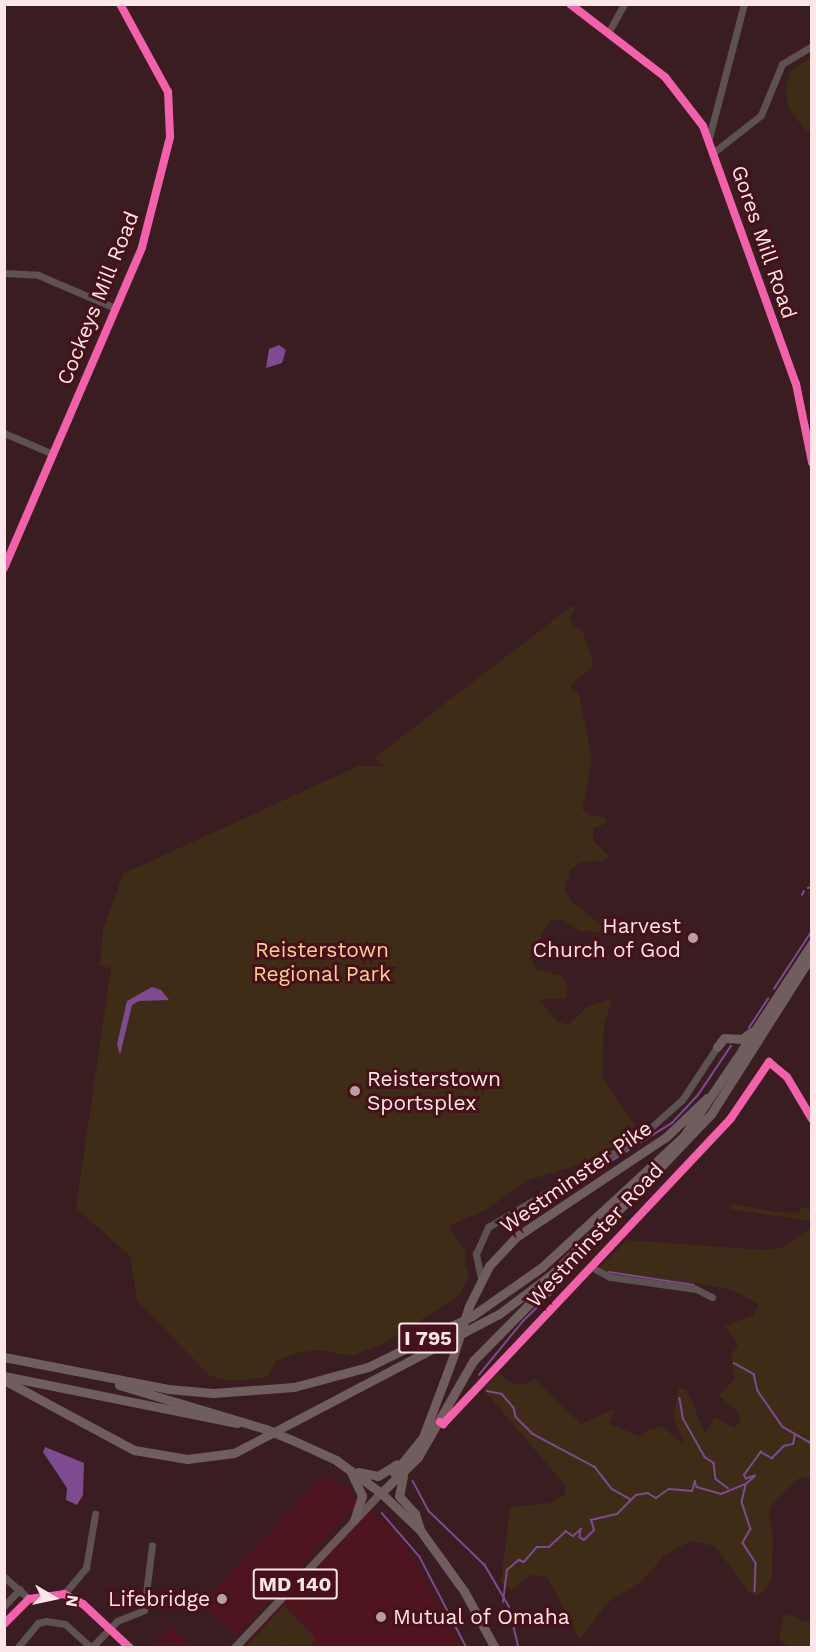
<!DOCTYPE html>
<html>
<head>
<meta charset="utf-8">
<style>
	body { margin:0 }
	#map { position:relative; width:816px; height:1652px; overflow:hidden; background:#3a1d21; font-family:"Work Sans",sans-serif }
	div>[style] { position:absolute }
	[style*='--x'] { left:calc(var(--x)*1px); top:calc(var(--y)*1px); width:calc(var(--w)*1px); rotate:calc(var(--a)*1deg) }
	.built>* { inset:0; background:#4f151e }
	.green>* { inset:0; background:#3e2c16 }
	.water>* { inset:0; background:#7e4a90 }
	.stream>* { height:1.5px; margin:-0.75px; padding:0 0.75px; transform-origin:0.75px; border-radius:0.75px; background:#7e4a90 }
	.minor>* { height:7px; margin:-3.5px; padding:0 3.5px; transform-origin:3.5px; border-radius:3.5px; background:#5d5151 }
	.major>* { height:8px; margin:-4px; padding:0 4px; transform-origin:4px; border-radius:4px; background:#695758 }
	.highway>* { height:9px; margin:-4.5px; padding:0 4.5px; transform-origin:4.5px; border-radius:4.5px; background:#705d5e }
	.highway-bridge>* { height:9px; margin:-4.5px; padding:0 4.5px; transform-origin:4.5px; border-radius:4.5px; background:#705d5e }
	.cycleway>* { height:8px; margin:-4px; padding:0 4px; transform-origin:4px; border-radius:4px; background:#f560ab }
	.dots>* { width:16px; height:16px; translate:-50% -50%; box-sizing:border-box; border:3px solid #461119; border-radius:50% }
	span { translate:-50% -50%; white-space:nowrap; text-align:center; line-height:1.15; -webkit-text-stroke:6px #461119; paint-order:stroke }
	.shield-label span { padding:2px 4px; background:#461119; border:2px solid; border-radius:4px; -webkit-text-stroke-width:0 }
	.shield-label { font-size:20px; color:#fce6e7; font-weight:700 }
	.street-label { font-size:21px; color:#fce6e7 }
	.poi-label { font-size:21px; color:#fce6e7 }
	.right { translate:-100% -50%; text-align:right }
	.left { translate:0 -50%; text-align:left }
	.park-label { font-size:21px; color:#fbce8f }
	.frame { position:absolute; inset:0; border:6px solid #fce6e7; pointer-events:none }
	.north { position:absolute; left:24px; top:1568px; width:60px; height:60px; -webkit-text-stroke:4px #461119; paint-order:stroke; rotate:99deg; font-size:16px; font-weight:700; line-height:24px; text-align:center; color:#fce6e7 }
	.north::after { content:''; display:block; margin:auto; width:21px; height:27px; background:#fce6e7; clip-path:polygon(50% 0,100% 100%,50% 72%,0 100%) }
</style>
</head>
<body>
<div id="map">
	<div class="built">
		<div style="clip-path:polygon(323px 1476px,348px 1487px,358px 1503px,236px 1636px,201px 1604px)"></div>
		<div style="clip-path:polygon(371px 1508px,407px 1546px,461px 1647px,242px 1648px)"></div>
		<div style="clip-path:polygon(171px 1627px,193px 1647px,152px 1647px)"></div>
	</div>
	<div class="green">
		<div style="clip-path:polygon(811px 57px,811px 131px,806px 132px,789px 108px,785px 90px,790px 71px)"></div>
		<div style="clip-path:polygon(572px 606px,576px 607px,570px 618px,574px 626px,582px 630px,594px 665px,570px 686px,579px 694px,592px 759px,582px 809px,591px 816px,604px 817px,608px 823px,594px 828px,593px 840px,609px 856px,605px 860px,580px 863px,570px 870px,565px 890px,572px 902px,605px 928px,598px 933px,579px 930px,562px 919px,549px 921px,530px 958px,536px 969px,562px 976px,567px 988px,567px 998px,539px 1000px,557px 1021px,568px 1025px,588px 1006px,612px 999px,604px 1024px,602px 1077px,635px 1126px,615px 1137px,621px 1143px,573px 1167px,528px 1180px,484px 1211px,448px 1226px,466px 1251px,464px 1264px,469px 1274px,460px 1295px,383px 1344px,352px 1356px,318px 1350px,297px 1353px,276px 1361px,267px 1377px,234px 1381px,210px 1376px,137px 1301px,130px 1256px,76px 1208px,111px 968px,100px 966px,103px 929px,123px 874px,358px 766px,385px 766px,374px 758px)"></div>
		<div style="clip-path:polygon(732px 1204px,776px 1212px,798px 1213px,801px 1207px,810px 1210px,811px 1221px,730px 1209px)"></div>
		<div style="clip-path:polygon(811px 1228px,811px 1477px,799px 1478px,772px 1505px,768px 1516px,773px 1535px,772px 1575px,766px 1589px,756px 1596px,749px 1592px,715px 1546px,690px 1541px,664px 1556px,642px 1581px,607px 1603px,580px 1639px,547px 1577px,530px 1575px,512px 1590px,501px 1583px,510px 1507px,549px 1503px,565px 1494px,565px 1485px,483px 1389px,499px 1372px,508px 1382px,522px 1385px,535px 1379px,581px 1424px,615px 1409px,609px 1424px,642px 1437px,647px 1430px,662px 1426px,684px 1445px,673px 1415px,679px 1388px,686px 1389px,691px 1399px,705px 1434px,715px 1417px,734px 1428px,741px 1421px,738px 1412px,719px 1395px,735px 1379px,731px 1356px,738px 1345px,725px 1326px,754px 1315px,758px 1304px,733px 1290px,708px 1285px,596px 1271px,627px 1240px,762px 1250px,781px 1248px)"></div>
		<div style="clip-path:polygon(284px 1605px,316px 1639px,310px 1645px,246px 1647px)"></div>
		<div style="clip-path:polygon(790px 1614px,804px 1623px,811px 1621px,811px 1647px,788px 1647px,779px 1638px,783px 1617px)"></div>
	</div>
	<div class="water">
		<div style="clip-path:polygon(279px 345px,286px 350px,282px 363px,266px 368px,269px 349px)"></div>
		<div style="clip-path:polygon(152px 987px,161px 990px,169px 1000px,139px 1001px,132px 1005px,120px 1055px,117px 1044px,127px 1001px)"></div>
		<div style="clip-path:polygon(45px 1447px,84px 1463px,83px 1495px,77px 1505px,66px 1500px,67px 1488px,43px 1452px)"></div>
	</div>
	<div class="stream">
		<div style="--x:808;--y:888;--w:4;--a:-14"></div>
		<div style="--x:802;--y:895;--w:4;--a:-63"></div>
		<div style="--x:774;--y:989;--w:69;--a:-56.8"></div>
		<div style="--x:749;--y:1028;--w:35;--a:-57"></div>
		<div style="--x:597;--y:1170;--w:89;--a:-32.1"></div>
		<div style="--x:672;--y:1123;--w:38;--a:-47"></div>
		<div style="--x:698;--y:1095;--w:59;--a:-56"></div>
		<div style="--x:609;--y:1272;--w:86;--a:8.7"></div>
		<div style="--x:734;--y:1363;--w:23;--a:29"></div>
		<div style="--x:754;--y:1374;--w:17;--a:77"></div>
		<div style="--x:758;--y:1391;--w:44;--a:55.2"></div>
		<div style="--x:783;--y:1427;--w:34;--a:30"></div>
		<div style="--x:479;--y:1375;--w:70;--a:-50.8"></div>
		<div style="--x:523;--y:1321;--w:42;--a:-44"></div>
		<div style="--x:487;--y:1391;--w:15;--a:11"></div>
		<div style="--x:502;--y:1394;--w:18;--a:49"></div>
		<div style="--x:514;--y:1408;--w:9;--a:77"></div>
		<div style="--x:516;--y:1417;--w:24;--a:45"></div>
		<div style="--x:533;--y:1434;--w:70;--a:28"></div>
		<div style="--x:595;--y:1467;--w:28;--a:52"></div>
		<div style="--x:612;--y:1489;--w:21;--a:29"></div>
		<div style="--x:680;--y:1398;--w:20;--a:81"></div>
		<div style="--x:683;--y:1418;--w:45;--a:60.6"></div>
		<div style="--x:705;--y:1457;--w:11;--a:34"></div>
		<div style="--x:714;--y:1463;--w:16;--a:83"></div>
		<div style="--x:716;--y:1479;--w:15;--a:37"></div>
		<div style="--x:413;--y:1481;--w:34;--a:62"></div>
		<div style="--x:429;--y:1511;--w:78;--a:44"></div>
		<div style="--x:485;--y:1565;--w:48;--a:59.7"></div>
		<div style="--x:509;--y:1606;--w:43;--a:76.6"></div>
		<div style="--x:746;--y:1485;--w:17;--a:103"></div>
		<div style="--x:742;--y:1502;--w:28;--a:72"></div>
		<div style="--x:751;--y:1529;--w:16;--a:120"></div>
		<div style="--x:743;--y:1543;--w:24;--a:57"></div>
		<div style="--x:756;--y:1563;--w:28;--a:92"></div>
		<div style="--x:382;--y:1513;--w:58;--a:49.2"></div>
		<div style="--x:420;--y:1557;--w:102;--a:62.7"></div>
		<div style="--x:503;--y:1602;--w:32;--a:-83"></div>
		<div style="--x:507;--y:1570;--w:16;--a:-40"></div>
		<div style="--x:519;--y:1560;--w:5;--a:22"></div>
		<div style="--x:524;--y:1562;--w:20;--a:-49"></div>
		<div style="--x:537;--y:1547;--w:12;--a:0"></div>
		<div style="--x:549;--y:1547;--w:23;--a:-43"></div>
		<div style="--x:566;--y:1531;--w:9;--a:36"></div>
		<div style="--x:573;--y:1536;--w:11;--a:-41"></div>
		<div style="--x:581;--y:1529;--w:8;--a:97"></div>
		<div style="--x:580;--y:1537;--w:5;--a:37"></div>
		<div style="--x:584;--y:1540;--w:14;--a:-45"></div>
		<div style="--x:594;--y:1530;--w:10;--a:-107"></div>
		<div style="--x:591;--y:1520;--w:27;--a:-13"></div>
		<div style="--x:617;--y:1514;--w:27;--a:-45"></div>
		<div style="--x:636;--y:1495;--w:12;--a:-9"></div>
		<div style="--x:648;--y:1493;--w:9;--a:32"></div>
		<div style="--x:656;--y:1498;--w:16;--a:-35"></div>
		<div style="--x:669;--y:1489;--w:23;--a:5"></div>
		<div style="--x:692;--y:1491;--w:10;--a:-73"></div>
		<div style="--x:695;--y:1481;--w:6;--a:72"></div>
		<div style="--x:697;--y:1487;--w:25;--a:16"></div>
		<div style="--x:721;--y:1494;--w:27;--a:-22"></div>
		<div style="--x:746;--y:1484;--w:12;--a:-42"></div>
		<div style="--x:755;--y:1476;--w:9;--a:162"></div>
		<div style="--x:746;--y:1479;--w:4;--a:-117"></div>
		<div style="--x:744;--y:1475;--w:29;--a:-54"></div>
		<div style="--x:761;--y:1452;--w:13;--a:29"></div>
		<div style="--x:772;--y:1458;--w:17;--a:-45"></div>
		<div style="--x:784;--y:1446;--w:9;--a:-13"></div>
		<div style="--x:793;--y:1444;--w:9;--a:-77"></div>
	</div>
	<div class="minor">
		<div style="--x:570;--y:4;--w:120;--a:37.5"></div>
		<div style="--x:665;--y:77;--w:62;--a:52.2"></div>
		<div style="--x:703;--y:126;--w:274;--a:70.2"></div>
		<div style="--x:796;--y:384;--w:80;--a:78.4"></div>
		<div style="--x:608;--y:33;--w:33;--a:-61"></div>
		<div style="--x:709;--y:138;--w:138;--a:-75.4"></div>
		<div style="--x:714;--y:152;--w:60;--a:-38.2"></div>
		<div style="--x:761;--y:115;--w:55;--a:-67.6"></div>
		<div style="--x:782;--y:64;--w:35;--a:-31"></div>
		<div style="--x:4;--y:273;--w:34;--a:3"></div>
		<div style="--x:38;--y:275;--w:84;--a:23.2"></div>
		<div style="--x:4;--y:433;--w:53;--a:23.2"></div>
		<div style="--x:4;--y:568;--w:349;--a:-66.7"></div>
		<div style="--x:142;--y:247;--w:114;--a:-75.7"></div>
		<div style="--x:170;--y:137;--w:45;--a:-92.5"></div>
		<div style="--x:168;--y:92;--w:100;--a:-118.6"></div>
		<div style="--x:591;--y:1267;--w:21;--a:28"></div>
		<div style="--x:610;--y:1277;--w:87;--a:7.9"></div>
		<div style="--x:696;--y:1289;--w:18;--a:27"></div>
		<div style="--x:481;--y:1278;--w:25;--a:-102"></div>
		<div style="--x:476;--y:1254;--w:30;--a:-66"></div>
		<div style="--x:488;--y:1227;--w:175;--a:-30.5"></div>
		<div style="--x:639;--y:1138;--w:57;--a:-41.5"></div>
		<div style="--x:682;--y:1100;--w:64;--a:-56.6"></div>
		<div style="--x:440;--y:1422;--w:4;--a:34"></div>
		<div style="--x:443;--y:1424;--w:420;--a:-46.7"></div>
		<div style="--x:731;--y:1118;--w:68;--a:-55.8"></div>
		<div style="--x:769;--y:1062;--w:23;--a:40"></div>
		<div style="--x:787;--y:1077;--w:49;--a:59.2"></div>
		<div style="--x:4;--y:1577;--w:33;--a:41"></div>
		<div style="--x:64;--y:1594;--w:34;--a:-50"></div>
		<div style="--x:86;--y:1568;--w:55;--a:-80.5"></div>
		<div style="--x:4;--y:1606;--w:23;--a:-47"></div>
		<div style="--x:4;--y:1624;--w:35;--a:-45"></div>
		<div style="--x:29;--y:1599;--w:35;--a:-8"></div>
		<div style="--x:64;--y:1594;--w:21;--a:28"></div>
		<div style="--x:83;--y:1604;--w:64;--a:43.1"></div>
		<div style="--x:17;--y:1648;--w:33;--a:-50"></div>
		<div style="--x:38;--y:1623;--w:8;--a:-14"></div>
		<div style="--x:46;--y:1621;--w:19;--a:9"></div>
		<div style="--x:65;--y:1624;--w:36;--a:42"></div>
		<div style="--x:91;--y:1648;--w:37;--a:-46"></div>
		<div style="--x:117;--y:1621;--w:29;--a:-22"></div>
		<div style="--x:144;--y:1610;--w:65;--a:-83"></div>
	</div>
	<div class="major">
		<div style="--x:235;--y:1648;--w:213;--a:-46.7"></div>
	</div>
	<div class="highway">
		<div style="--x:717;--y:1047;--w:11;--a:-52"></div>
		<div style="--x:724;--y:1038;--w:18;--a:3"></div>
		<div style="--x:742;--y:1039;--w:11;--a:-38"></div>
		<div style="--x:742;--y:1050;--w:128;--a:-56.8"></div>
		<div style="--x:629;--y:1200;--w:119;--a:-46.4"></div>
		<div style="--x:711;--y:1114;--w:188;--a:-57.6"></div>
		<div style="--x:469;--y:1306;--w:45;--a:-63.4"></div>
		<div style="--x:489;--y:1266;--w:40;--a:-47"></div>
		<div style="--x:516;--y:1237;--w:180;--a:-33.7"></div>
		<div style="--x:666;--y:1137;--w:57;--a:-43.6"></div>
		<div style="--x:4;--y:1357;--w:167;--a:11"></div>
		<div style="--x:168;--y:1389;--w:45;--a:5.1"></div>
		<div style="--x:213;--y:1393;--w:81;--a:-4.2"></div>
		<div style="--x:294;--y:1387;--w:77;--a:-15.1"></div>
		<div style="--x:368;--y:1367;--w:116;--a:-26.1"></div>
		<div style="--x:472;--y:1316;--w:85;--a:-35"></div>
		<div style="--x:542;--y:1267;--w:192;--a:-42.7"></div>
		<div style="--x:683;--y:1137;--w:110;--a:-55.7"></div>
		<div style="--x:4;--y:1376;--w:238;--a:11.4"></div>
		<div style="--x:4;--y:1380;--w:148;--a:28.3"></div>
		<div style="--x:134;--y:1450;--w:54;--a:9.6"></div>
		<div style="--x:187;--y:1459;--w:47;--a:-7.3"></div>
		<div style="--x:234;--y:1453;--w:299;--a:-27.7"></div>
		<div style="--x:499;--y:1314;--w:66;--a:-37"></div>
		<div style="--x:552;--y:1274;--w:111;--a:-43.9"></div>
		<div style="--x:119;--y:1385;--w:153;--a:16.7"></div>
		<div style="--x:290;--y:1439;--w:51;--a:24.5"></div>
		<div style="--x:336;--y:1460;--w:56;--a:36.3"></div>
		<div style="--x:381;--y:1493;--w:54;--a:43.5"></div>
		<div style="--x:420;--y:1530;--w:75;--a:54.2"></div>
		<div style="--x:464;--y:1591;--w:65;--a:61.5"></div>
		<div style="--x:351;--y:1472;--w:26;--a:65"></div>
		<div style="--x:362;--y:1496;--w:25;--a:108"></div>
		<div style="--x:358;--y:1472;--w:20;--a:11"></div>
		<div style="--x:378;--y:1476;--w:22;--a:-32"></div>
		<div style="--x:394;--y:1473;--w:46;--a:-51.1"></div>
		<div style="--x:423;--y:1437;--w:85;--a:-69.4"></div>
		<div style="--x:403;--y:1476;--w:20;--a:101"></div>
		<div style="--x:399;--y:1496;--w:24;--a:48"></div>
		<div style="--x:415;--y:1514;--w:16;--a:72"></div>
		<div style="--x:381;--y:1493;--w:52;--a:-44.2"></div>
		<div style="--x:418;--y:1457;--w:111;--a:-60.2"></div>
		<div style="--x:473;--y:1361;--w:114;--a:-45.4"></div>
	</div>
	<div class="highway-bridge">
		<div style="--x:453;--y:1357;--w:53;--a:-72.6"></div>
		<div style="--x:266;--y:1429;--w:26;--a:23"></div>
	</div>
	<div class="cycleway">
		<div style="--x:570;--y:4;--w:120;--a:37.5"></div>
		<div style="--x:665;--y:77;--w:62;--a:52.2"></div>
		<div style="--x:703;--y:126;--w:274;--a:70.2"></div>
		<div style="--x:796;--y:384;--w:80;--a:78.4"></div>
		<div style="--x:4;--y:568;--w:349;--a:-66.7"></div>
		<div style="--x:142;--y:247;--w:114;--a:-75.7"></div>
		<div style="--x:170;--y:137;--w:45;--a:-92.5"></div>
		<div style="--x:168;--y:92;--w:100;--a:-118.6"></div>
		<div style="--x:440;--y:1422;--w:4;--a:34"></div>
		<div style="--x:443;--y:1424;--w:420;--a:-46.7"></div>
		<div style="--x:731;--y:1118;--w:68;--a:-55.8"></div>
		<div style="--x:769;--y:1062;--w:23;--a:40"></div>
		<div style="--x:787;--y:1077;--w:49;--a:59.2"></div>
		<div style="--x:4;--y:1624;--w:35;--a:-45"></div>
		<div style="--x:29;--y:1599;--w:35;--a:-8"></div>
		<div style="--x:64;--y:1594;--w:21;--a:28"></div>
		<div style="--x:83;--y:1604;--w:64;--a:43.1"></div>
	</div>
	<div class="dots">
		<div style="left:693px;top:938px;background:#b8a0a2"></div>
		<div style="left:355px;top:1091px;background:#b8a0a2"></div>
		<div style="left:222px;top:1599px;background:#b8a0a2"></div>
		<div style="left:381px;top:1617px;background:#b8a0a2"></div>
	</div>
	<div class="shield-label">
		<span style="left:428px;top:1338px">I 795</span>
		<span style="left:295px;top:1584px">MD 140</span>
	</div>
	<div class="street-label">
		<span style="left:764px;top:242px;rotate:71deg">Gores Mill Road</span>
		<span style="left:98px;top:298px;rotate:-68deg">Cockeys Mill Road</span>
		<span style="left:576px;top:1177px;rotate:-35deg">Westminster Pike</span>
		<span style="left:595px;top:1235px;rotate:-47deg">Westminster Road</span>
	</div>
	<div class="poi-label">
		<span class="right" style="left:681px;top:938px">Harvest<br>Church of God</span>
		<span class="left" style="left:367px;top:1091px">Reisterstown<br>Sportsplex</span>
		<span class="right" style="left:210px;top:1599px">Lifebridge</span>
		<span class="left" style="left:393px;top:1617px">Mutual of Omaha</span>
	</div>
	<div class="park-label">
		<span style="left:322px;top:962px">Reisterstown<br>Regional Park</span>
	</div>
	<div class="frame"></div>
	<div class="north">N</div>
</div>
</body>
</html>
